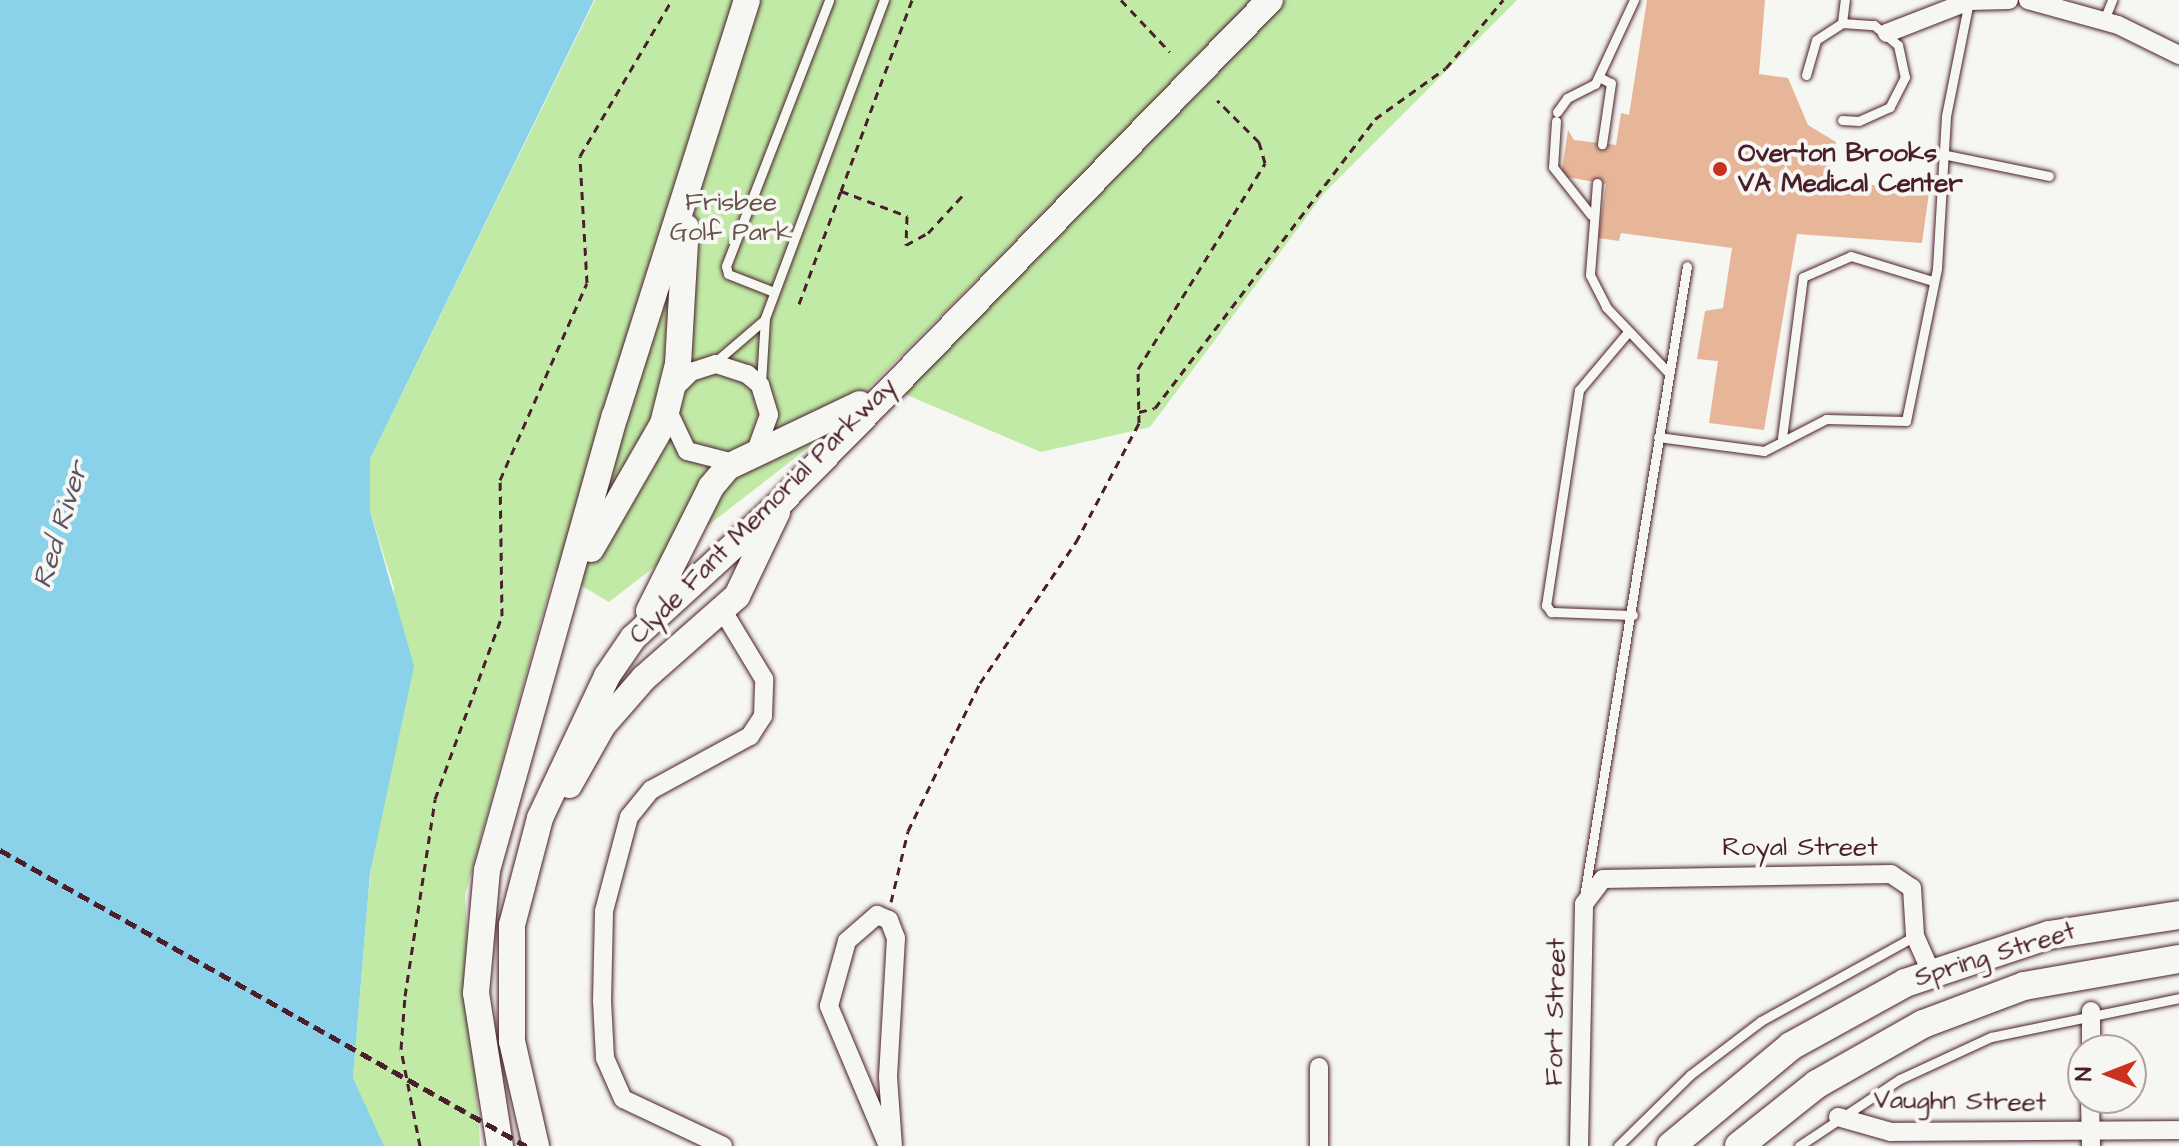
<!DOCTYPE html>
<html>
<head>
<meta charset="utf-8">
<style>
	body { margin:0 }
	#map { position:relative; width:2179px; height:1146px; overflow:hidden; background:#f6f6f2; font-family:"Architects Daughter",sans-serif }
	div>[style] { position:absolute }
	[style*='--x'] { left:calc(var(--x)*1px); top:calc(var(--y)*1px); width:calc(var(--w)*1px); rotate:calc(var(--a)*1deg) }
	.green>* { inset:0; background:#c1eaa6 }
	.water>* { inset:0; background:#89d2ea }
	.building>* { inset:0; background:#e7b698 }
	.path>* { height:3px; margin-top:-1.5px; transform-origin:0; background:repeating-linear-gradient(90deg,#4a1f2b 0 8px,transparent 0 14px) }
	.roads { filter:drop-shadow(0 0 2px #4a1f2b) drop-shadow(0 0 2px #4a1f2b) }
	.service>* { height:9px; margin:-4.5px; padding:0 4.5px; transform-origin:4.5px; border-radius:4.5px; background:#f6f6f2 }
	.minor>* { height:18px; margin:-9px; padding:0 9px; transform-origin:9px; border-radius:9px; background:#f6f6f2 }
	.secondary>* { height:26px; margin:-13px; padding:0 13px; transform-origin:13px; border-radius:13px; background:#f6f6f2 }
	.primary>* { height:28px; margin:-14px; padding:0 14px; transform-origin:14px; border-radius:14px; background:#f6f6f2 }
	.rail>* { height:5px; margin-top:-2.5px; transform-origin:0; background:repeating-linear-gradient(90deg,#4a1f2b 0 12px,transparent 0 18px) }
	.dots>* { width:22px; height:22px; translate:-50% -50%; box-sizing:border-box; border:4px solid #f6f6f2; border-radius:50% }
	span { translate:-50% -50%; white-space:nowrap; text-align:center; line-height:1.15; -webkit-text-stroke:8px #f6f6f2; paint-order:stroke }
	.poi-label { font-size:26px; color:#4a1f2b; font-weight:700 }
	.left { translate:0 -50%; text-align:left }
	.park-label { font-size:26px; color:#68524a }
	.street-label { font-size:26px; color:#4a1f2b }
	.water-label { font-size:28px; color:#5d5564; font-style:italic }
	.north { position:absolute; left:2067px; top:1034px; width:80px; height:80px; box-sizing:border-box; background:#f6f6f2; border:2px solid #b1a0a2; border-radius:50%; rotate:270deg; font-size:22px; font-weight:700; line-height:32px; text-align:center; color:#4a1f2b }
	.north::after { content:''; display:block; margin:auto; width:28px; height:36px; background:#c8321e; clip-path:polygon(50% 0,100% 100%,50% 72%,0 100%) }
</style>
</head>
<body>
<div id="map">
	<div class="green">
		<div style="clip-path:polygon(595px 0,1258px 0,808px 448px,609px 602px,555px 570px,465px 895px,480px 1146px,382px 1146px,353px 1078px,394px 588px,370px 511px,370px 459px)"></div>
		<div style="clip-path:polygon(1286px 0,1517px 0,1325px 192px,1150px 427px,1041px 452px,888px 387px)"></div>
	</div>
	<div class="water">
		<div style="clip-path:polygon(0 0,594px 0,370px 459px,370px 511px,414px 666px,370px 873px,353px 1078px,384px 1146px,0 1146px)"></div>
	</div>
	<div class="building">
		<div style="clip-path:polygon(1647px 0,1765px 0,1759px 74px,1788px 78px,1808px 125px,1836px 142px,1831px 179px,1929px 193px,1922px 243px,1797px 234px,1764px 430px,1709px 423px,1718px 361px,1697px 359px,1705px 311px,1723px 308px,1732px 248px,1621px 233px,1619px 241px,1598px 238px,1606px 184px,1561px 176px,1568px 130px,1574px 140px,1616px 145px,1621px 113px,1629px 115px)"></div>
	</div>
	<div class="path">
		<div style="--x:912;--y:0;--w:204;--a:110.4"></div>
		<div style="--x:841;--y:191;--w:71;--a:20.7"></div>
		<div style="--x:907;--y:216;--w:29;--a:92"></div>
		<div style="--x:906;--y:245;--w:25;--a:-29"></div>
		<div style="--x:928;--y:233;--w:52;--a:-47.4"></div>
		<div style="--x:1121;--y:0;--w:71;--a:46.7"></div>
		<div style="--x:799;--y:304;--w:121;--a:-69.6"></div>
		<div style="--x:1139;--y:412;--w:16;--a:-14"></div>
		<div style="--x:1155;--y:408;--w:363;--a:-52.7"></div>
		<div style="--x:1375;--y:119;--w:87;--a:-35.7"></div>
		<div style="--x:1446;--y:68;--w:89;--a:-50"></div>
		<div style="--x:891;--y:902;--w:73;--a:-76.5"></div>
		<div style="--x:908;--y:831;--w:165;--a:-64.1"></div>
		<div style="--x:980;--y:683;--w:171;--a:-55.8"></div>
		<div style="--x:1076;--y:542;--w:135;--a:-62.1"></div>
		<div style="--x:1139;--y:423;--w:54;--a:-91.1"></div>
		<div style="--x:1138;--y:369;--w:242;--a:-58.3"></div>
		<div style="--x:1265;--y:163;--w:22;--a:-106"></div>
		<div style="--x:1259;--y:142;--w:59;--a:-135"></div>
		<div style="--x:420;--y:1146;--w:99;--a:-101.1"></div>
		<div style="--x:401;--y:1049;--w:53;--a:-85.7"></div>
		<div style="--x:405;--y:996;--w:199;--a:-81.3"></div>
		<div style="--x:435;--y:799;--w:195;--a:-69.9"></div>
		<div style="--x:502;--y:616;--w:136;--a:-90.8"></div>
		<div style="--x:500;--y:480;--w:215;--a:-66.2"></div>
		<div style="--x:587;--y:283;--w:127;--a:-93.2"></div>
		<div style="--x:580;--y:156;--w:181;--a:-59.5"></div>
	</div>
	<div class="roads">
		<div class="service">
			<div style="--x:2104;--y:20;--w:22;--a:-68"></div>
			<div style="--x:1842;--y:23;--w:23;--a:-83"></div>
			<div style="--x:1806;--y:75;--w:36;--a:-74"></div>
			<div style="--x:1816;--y:40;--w:31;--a:-33"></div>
			<div style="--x:1842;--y:23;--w:32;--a:4"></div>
			<div style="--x:1874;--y:25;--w:31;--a:40"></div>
			<div style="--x:1898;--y:45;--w:33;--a:78"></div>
			<div style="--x:1905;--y:77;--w:34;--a:117"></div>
			<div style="--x:1890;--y:107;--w:34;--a:156"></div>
			<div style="--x:1859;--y:121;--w:17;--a:-177"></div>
			<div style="--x:1599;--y:77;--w:13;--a:27"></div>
			<div style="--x:1611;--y:83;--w:62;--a:98.4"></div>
			<div style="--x:1557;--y:112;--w:17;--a:-54"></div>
			<div style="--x:1567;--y:98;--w:31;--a:-27"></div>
			<div style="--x:1595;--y:84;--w:93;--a:-65.1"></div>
			<div style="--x:1556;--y:121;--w:46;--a:93.7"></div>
			<div style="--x:1553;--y:167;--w:61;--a:51.6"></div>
			<div style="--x:1947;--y:155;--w:104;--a:11.6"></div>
			<div style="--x:1597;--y:183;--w:92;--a:94.4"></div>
			<div style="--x:1590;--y:275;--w:36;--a:63"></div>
			<div style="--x:1606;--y:307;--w:90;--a:46.4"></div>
			<div style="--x:774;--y:292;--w:49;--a:-158.6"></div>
			<div style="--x:728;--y:274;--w:8;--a:-104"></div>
			<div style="--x:726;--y:266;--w:285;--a:-68.8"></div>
			<div style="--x:1628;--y:332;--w:76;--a:130.2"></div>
			<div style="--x:1579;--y:390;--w:218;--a:98.7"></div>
			<div style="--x:1546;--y:605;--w:9;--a:54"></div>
			<div style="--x:1551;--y:612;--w:82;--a:2.1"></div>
			<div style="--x:714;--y:363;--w:65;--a:-40.6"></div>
			<div style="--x:761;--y:383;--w:65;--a:-86.5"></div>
			<div style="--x:765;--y:318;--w:340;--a:-69.5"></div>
			<div style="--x:1658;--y:437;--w:107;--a:7.5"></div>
			<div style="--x:1764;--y:451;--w:70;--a:-27.3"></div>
			<div style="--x:1826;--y:419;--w:80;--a:1.4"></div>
			<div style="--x:1906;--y:421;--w:156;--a:-78.5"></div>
			<div style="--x:1937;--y:268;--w:152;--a:-86.6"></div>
			<div style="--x:1946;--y:116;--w:117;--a:-78.7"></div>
			<div style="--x:1782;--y:438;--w:162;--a:-82.6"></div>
			<div style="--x:1803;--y:277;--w:52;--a:-23.6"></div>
			<div style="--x:1851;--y:256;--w:86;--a:17"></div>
			<div style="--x:1584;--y:897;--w:639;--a:-80.73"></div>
			<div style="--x:1618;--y:1146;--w:101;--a:-44.6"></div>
			<div style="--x:1690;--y:1075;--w:89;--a:-37.3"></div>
			<div style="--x:1761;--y:1021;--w:176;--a:-28.9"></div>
			<div style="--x:1799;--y:1146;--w:121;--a:-33.6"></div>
			<div style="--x:1900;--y:1079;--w:100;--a:-24.8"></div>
			<div style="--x:1991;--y:1037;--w:192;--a:-11.7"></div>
		</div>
		<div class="minor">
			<div style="--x:2028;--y:0;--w:93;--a:15.5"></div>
			<div style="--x:2118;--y:25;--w:68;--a:26.2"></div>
			<div style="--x:1887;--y:33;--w:88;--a:-21.3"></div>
			<div style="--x:1969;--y:1;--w:40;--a:-1.4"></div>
			<div style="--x:672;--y:391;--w:27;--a:-45"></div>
			<div style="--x:691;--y:372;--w:26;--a:-18"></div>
			<div style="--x:716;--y:364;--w:33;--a:18"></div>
			<div style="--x:747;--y:374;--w:17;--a:40"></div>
			<div style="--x:760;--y:385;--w:31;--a:73"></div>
			<div style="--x:769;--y:415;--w:37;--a:110"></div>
			<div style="--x:668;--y:411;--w:44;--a:64.6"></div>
			<div style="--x:687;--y:451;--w:49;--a:14.3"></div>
			<div style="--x:2091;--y:1050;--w:39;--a:-90"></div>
			<div style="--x:1319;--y:1067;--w:79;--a:90"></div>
			<div style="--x:2090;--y:1098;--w:48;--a:88.8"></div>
			<div style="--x:1838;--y:1117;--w:55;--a:15.8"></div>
			<div style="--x:1891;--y:1132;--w:288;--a:-0.4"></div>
			<div style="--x:723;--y:1146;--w:110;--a:-154.8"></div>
			<div style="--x:623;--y:1099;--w:45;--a:-113.7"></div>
			<div style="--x:605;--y:1058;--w:57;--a:-93"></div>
			<div style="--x:602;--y:1001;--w:90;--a:-88.7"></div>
			<div style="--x:604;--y:911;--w:97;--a:-75.1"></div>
			<div style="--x:629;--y:817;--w:35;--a:-51"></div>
			<div style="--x:651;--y:790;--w:113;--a:-28.6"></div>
			<div style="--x:750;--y:736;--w:24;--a:-57"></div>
			<div style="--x:763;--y:716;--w:37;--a:-88"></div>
			<div style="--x:764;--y:679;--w:79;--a:-121.1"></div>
			<div style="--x:888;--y:1146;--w:152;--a:-112.9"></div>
			<div style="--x:829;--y:1006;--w:67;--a:-74.5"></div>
			<div style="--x:847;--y:941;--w:40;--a:-41"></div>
			<div style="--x:877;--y:915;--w:13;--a:23"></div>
			<div style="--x:889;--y:920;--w:19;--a:69"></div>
			<div style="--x:896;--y:938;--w:139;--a:93.3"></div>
			<div style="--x:888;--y:1077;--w:69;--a:85.9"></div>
			<div style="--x:1579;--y:1146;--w:242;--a:-88.8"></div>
			<div style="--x:1584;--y:904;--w:31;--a:-53"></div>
			<div style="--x:1603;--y:879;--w:288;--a:-1"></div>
			<div style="--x:1891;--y:874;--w:25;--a:34"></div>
			<div style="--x:1912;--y:888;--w:48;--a:86.4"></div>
			<div style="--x:1915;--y:936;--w:39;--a:66"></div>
		</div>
		<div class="secondary">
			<div style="--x:591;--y:549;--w:144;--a:-60.1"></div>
			<div style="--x:663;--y:424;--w:62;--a:-76"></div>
			<div style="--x:678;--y:364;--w:137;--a:-86.7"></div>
			<div style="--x:649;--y:611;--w:139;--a:-63.4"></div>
			<div style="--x:711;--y:487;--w:26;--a:-50"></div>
			<div style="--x:728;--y:467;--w:146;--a:-25.5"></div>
			<div style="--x:569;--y:785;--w:69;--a:-60.5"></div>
			<div style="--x:603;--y:725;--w:62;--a:-48.9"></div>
			<div style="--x:644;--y:678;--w:124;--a:-41.4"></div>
			<div style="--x:737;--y:596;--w:93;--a:-64.5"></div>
			<div style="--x:500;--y:1146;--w:155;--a:-98.9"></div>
			<div style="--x:476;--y:993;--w:123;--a:-84.9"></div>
			<div style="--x:487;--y:870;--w:472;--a:-74.3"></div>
			<div style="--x:615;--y:416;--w:436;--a:-72.4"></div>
			<div style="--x:536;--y:1146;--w:108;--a:-102.9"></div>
			<div style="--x:512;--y:1041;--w:116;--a:-90"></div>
			<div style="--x:512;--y:925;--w:111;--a:-75.3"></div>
			<div style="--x:540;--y:818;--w:157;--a:-64.7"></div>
			<div style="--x:607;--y:676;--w:46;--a:-55.6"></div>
			<div style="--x:633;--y:638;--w:193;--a:-42.5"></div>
			<div style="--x:775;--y:508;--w:709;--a:-45.74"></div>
		</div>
		<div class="primary">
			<div style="--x:1671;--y:1146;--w:156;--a:-39.8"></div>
			<div style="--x:1791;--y:1046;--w:130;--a:-28.9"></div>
			<div style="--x:1905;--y:983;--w:152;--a:-18.4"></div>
			<div style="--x:2049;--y:935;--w:132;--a:-8.7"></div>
			<div style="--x:1739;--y:1146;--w:100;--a:-38.5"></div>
			<div style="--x:1817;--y:1084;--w:122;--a:-29.5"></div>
			<div style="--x:1923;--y:1024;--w:108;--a:-20.6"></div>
			<div style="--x:2024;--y:986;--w:157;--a:-9.9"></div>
		</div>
	</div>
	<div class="rail">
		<div style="--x:0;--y:850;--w:604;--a:29.37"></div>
	</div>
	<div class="dots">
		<div style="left:1720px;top:169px;background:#c8321e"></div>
	</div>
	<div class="poi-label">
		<span class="left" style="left:1738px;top:169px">Overton Brooks<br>VA Medical Center</span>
	</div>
	<div class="park-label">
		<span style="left:731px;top:218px">Frisbee<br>Golf Park</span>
	</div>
	<div class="street-label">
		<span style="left:763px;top:511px;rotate:-45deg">Clyde Fant Memorial Parkway</span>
		<span style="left:1800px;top:848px">Royal Street</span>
		<span style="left:1995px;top:955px;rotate:-17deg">Spring Street</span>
		<span style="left:1556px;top:1012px;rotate:-89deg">Fort Street</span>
		<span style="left:1960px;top:1102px;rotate:1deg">Vaughn Street</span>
	</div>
	<div class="water-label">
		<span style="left:61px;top:525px;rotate:-73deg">Red River</span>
	</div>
	<div class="north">N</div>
</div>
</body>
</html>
